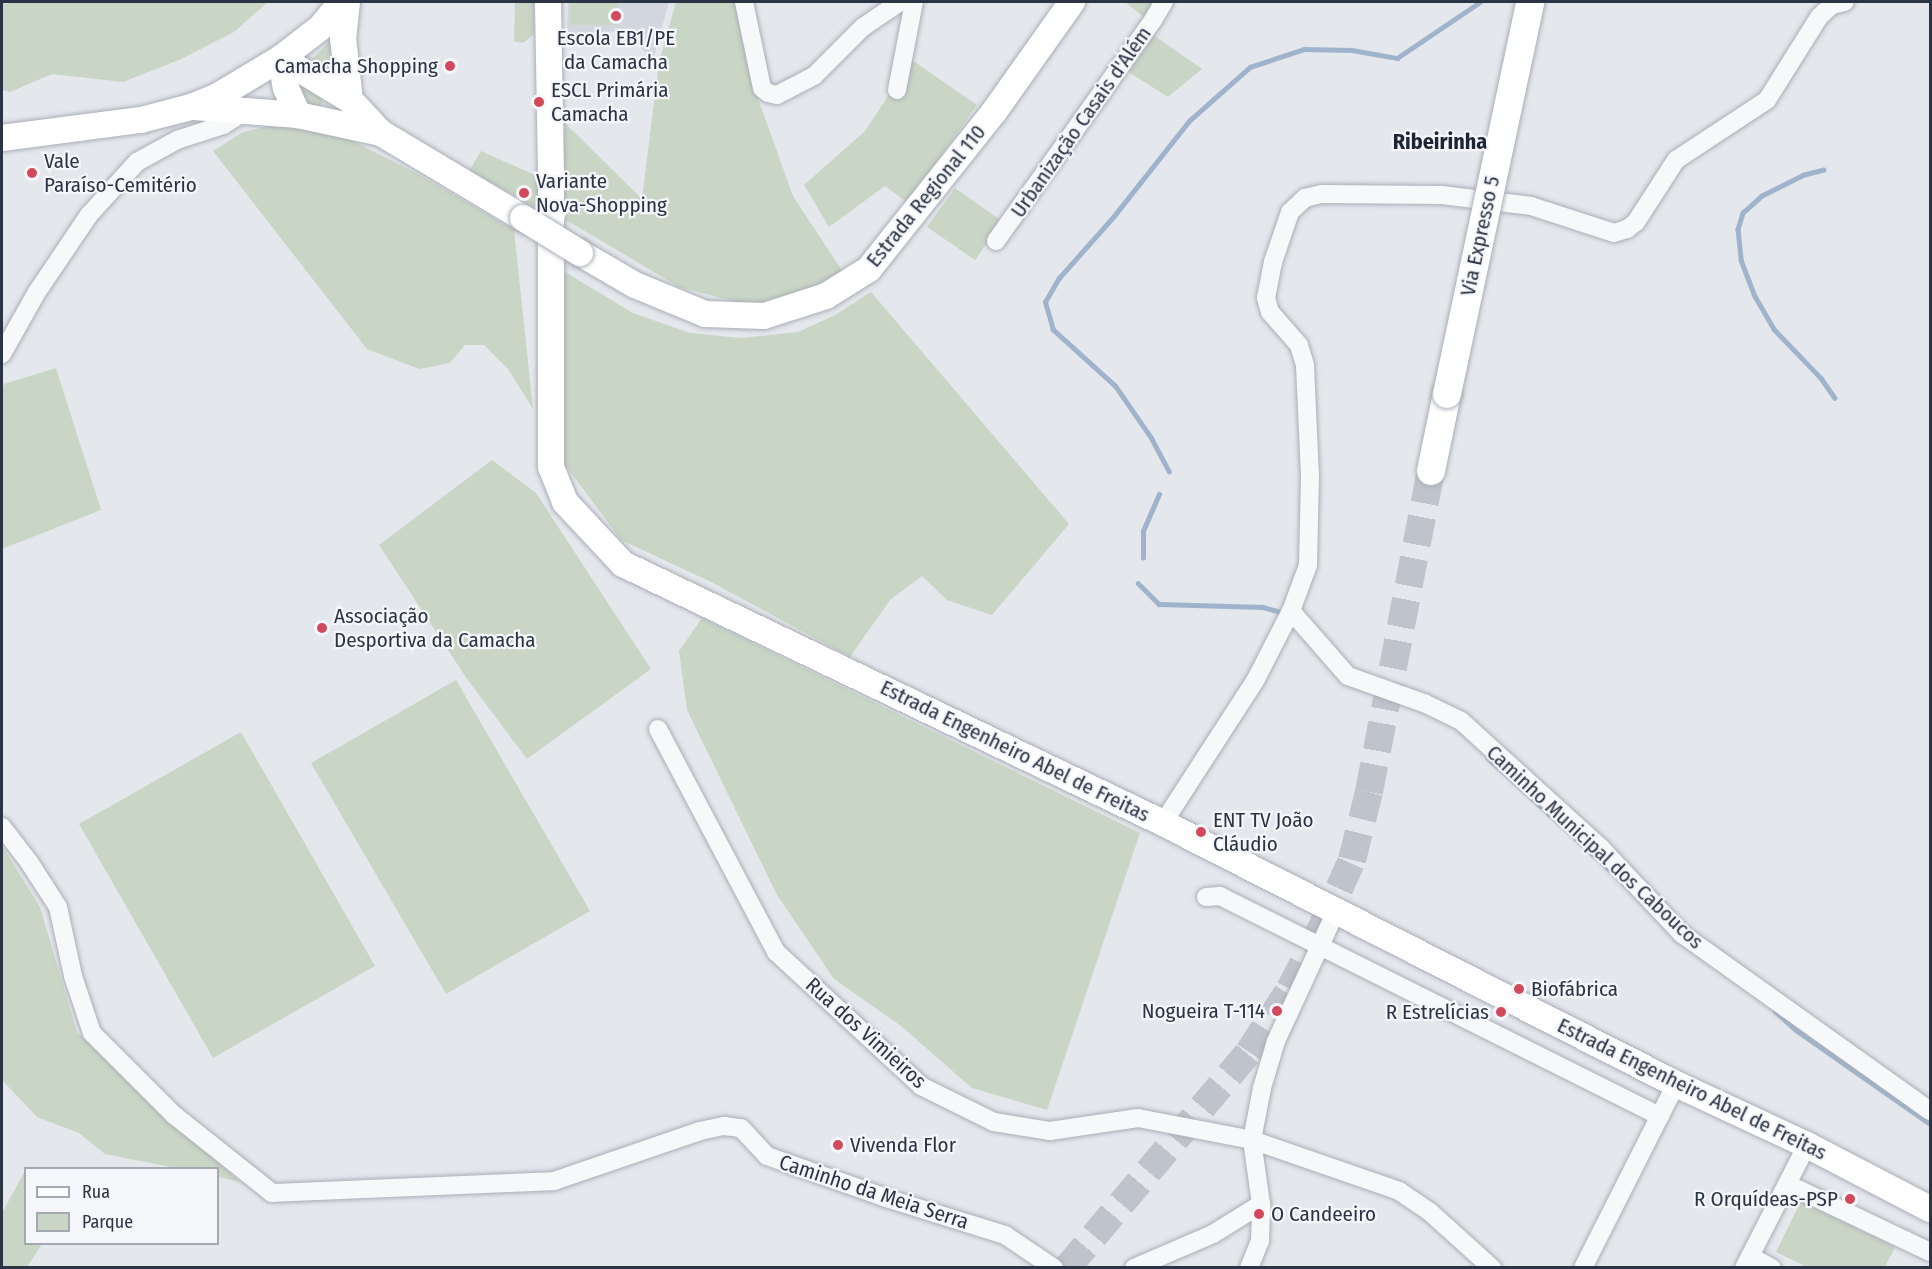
<!DOCTYPE html>
<html>
<head>
<meta charset="utf-8">
<style>
	body { margin:0 }
	#map { position:relative; width:1932px; height:1269px; overflow:hidden; background:#e4e7ec; font-family:"Fira Sans Condensed",sans-serif }
	div>[style] { position:absolute }
	[style*='--x'] { left:calc(var(--x)*1px); top:calc(var(--y)*1px); width:calc(var(--w)*1px); rotate:calc(var(--a)*1deg) }
	.built>* { inset:0; background:#d2d6de }
	.green>* { inset:0; background:#c9d6c5 }
	.stream>* { height:4.5px; margin:-2.25px; padding:0 2.25px; transform-origin:2.25px; border-radius:2.25px; background:#9fb4cc }
	.primary-tunnel>* { height:28px; margin-top:-14px; transform-origin:0; background:repeating-linear-gradient(90deg,#bfc3cb 0 28px,transparent 0 42px) }
	.roads { filter:drop-shadow(0 0 2px #a9aeb7) drop-shadow(0 0 2px #a9aeb7) }
	.minor>* { height:18px; margin:-9px; padding:0 9px; transform-origin:9px; border-radius:9px; background:#f7f8fa }
	.secondary>* { height:26px; margin:-13px; padding:0 13px; transform-origin:13px; border-radius:13px; background:#fff }
	.primary>* { height:28px; margin:-14px; padding:0 14px; transform-origin:14px; border-radius:14px; background:#fff }
	.bridges { filter:drop-shadow(0 0 2px #a9aeb7) drop-shadow(0 0 2px #a9aeb7) }
	.secondary-bridge>* { height:26px; margin:-13px; padding:0 13px; transform-origin:13px; border-radius:13px; background:#fff }
	.primary-bridge>* { height:28px; margin:-14px; padding:0 14px; transform-origin:14px; border-radius:14px; background:#fff }
	.dots>* { width:16px; height:16px; translate:-50% -50%; box-sizing:border-box; border:3px solid #f4f6f9; border-radius:50% }
	span { translate:-50% -50%; white-space:nowrap; text-align:center; line-height:1.15; -webkit-text-stroke:4.5px #f4f6f9; paint-order:stroke }
	.poi-label { font-size:21px; color:#2b3445 }
	.right { translate:-100% -50%; text-align:right }
	.left { translate:0 -50%; text-align:left }
	.street-label { font-size:21px; color:#2b3445 }
	.neighbourhood-label { font-size:22px; color:#1d2536; font-weight:700 }
	.frame { position:absolute; inset:0; border:3px solid #2b3445; pointer-events:none }
	.legend { position:absolute; left:24px; top:1167px; width:195px; height:78px; box-sizing:border-box; background:#f4f6f9; border:2px solid #a4a8b1; margin:0; padding:8px 10px; list-style:none; font-size:18px; color:#2b3445 }
	.legend li { display:flex; align-items:center; gap:12px; height:30px }
	.legend b { width:30px; border:2px solid #a4a8b1 }
</style>
</head>
<body>
<div id="map">
	<div class="built">
		<div style="clip-path:polygon(568px 2px,669px 2px,653px 60px,624px 31px,567px 33px)"></div>
	</div>
	<div class="green">
		<div style="clip-path:polygon(2px 2px,268px 2px,234px 32px,179px 60px,123px 82px,52px 74px,10px 92px,2px 90px)"></div>
		<div style="clip-path:polygon(515px 2px,534px 2px,534px 34px,523px 43px,514px 41px)"></div>
		<div style="clip-path:polygon(570px 2px,617px 2px,618px 25px,570px 25px)"></div>
		<div style="clip-path:polygon(676px 2px,736px 2px,756px 93px,793px 196px,847px 278px,752px 306px,679px 287px,561px 217px,565px 123px,642px 199px,659px 62px)"></div>
		<div style="clip-path:polygon(1125px 2px,1156px 2px,1145px 18px)"></div>
		<div style="clip-path:polygon(1152px 34px,1202px 69px,1168px 97px,1127px 71px)"></div>
		<div style="clip-path:polygon(334px 37px,340px 81px,325px 70px,308px 63px)"></div>
		<div style="clip-path:polygon(912px 60px,977px 105px,908px 203px,885px 186px,829px 227px,804px 185px,865px 131px)"></div>
		<div style="clip-path:polygon(292px 79px,325px 95px,322px 104px,318px 107px,307px 105px)"></div>
		<div style="clip-path:polygon(289px 122px,327px 128px,418px 174px,514px 230px,533px 409px,508px 369px,484px 345px,465px 345px,450px 363px,419px 369px,367px 349px,213px 151px,243px 132px)"></div>
		<div style="clip-path:polygon(481px 151px,544px 179px,544px 211px,469px 171px)"></div>
		<div style="clip-path:polygon(955px 188px,1002px 221px,975px 260px,927px 227px)"></div>
		<div style="clip-path:polygon(555px 266px,633px 313px,690px 333px,741px 338px,798px 332px,835px 315px,871px 292px,1069px 524px,992px 615px,947px 600px,922px 576px,890px 600px,850px 657px,711px 582px,621px 540px,563px 462px)"></div>
		<div style="clip-path:polygon(56px 368px,101px 510px,2px 549px,2px 390px,4px 384px)"></div>
		<div style="clip-path:polygon(492px 460px,536px 493px,651px 669px,527px 759px,467px 679px,379px 545px)"></div>
		<div style="clip-path:polygon(702px 618px,1140px 833px,1047px 1110px,972px 1088px,901px 1026px,834px 979px,777px 895px,687px 710px,679px 651px)"></div>
		<div style="clip-path:polygon(456px 680px,590px 911px,446px 994px,311px 763px)"></div>
		<div style="clip-path:polygon(241px 732px,375px 966px,213px 1058px,79px 824px)"></div>
		<div style="clip-path:polygon(2px 846px,40px 907px,77px 1032px,240px 1182px,218px 1177px,218px 1168px,176px 1168px,105px 1154px,79px 1133px,37px 1117px,2px 1080px)"></div>
		<div style="clip-path:polygon(26px 1169px,26px 1244px,42px 1244px,27px 1267px,2px 1267px,2px 1213px)"></div>
		<div style="clip-path:polygon(1801px 1201px,1895px 1247px,1885px 1267px,1807px 1267px,1776px 1252px)"></div>
	</div>
	<div class="stream">
		<div style="--x:1824;--y:170;--w:21;--a:166"></div>
		<div style="--x:1804;--y:175;--w:47;--a:153.4"></div>
		<div style="--x:1762;--y:196;--w:25;--a:138"></div>
		<div style="--x:1743;--y:213;--w:17;--a:107"></div>
		<div style="--x:1738;--y:229;--w:31;--a:84"></div>
		<div style="--x:1741;--y:260;--w:39;--a:69"></div>
		<div style="--x:1755;--y:296;--w:38;--a:60"></div>
		<div style="--x:1774;--y:329;--w:68;--a:46.2"></div>
		<div style="--x:1821;--y:378;--w:24;--a:55"></div>
		<div style="--x:1169;--y:472;--w:38;--a:-118"></div>
		<div style="--x:1151;--y:438;--w:63;--a:-124.7"></div>
		<div style="--x:1115;--y:386;--w:84;--a:-137.9"></div>
		<div style="--x:1053;--y:330;--w:29;--a:-106"></div>
		<div style="--x:1045;--y:302;--w:28;--a:-60"></div>
		<div style="--x:1059;--y:278;--w:83;--a:-48.4"></div>
		<div style="--x:1114;--y:216;--w:121;--a:-51.7"></div>
		<div style="--x:1189;--y:121;--w:81;--a:-41.5"></div>
		<div style="--x:1250;--y:67;--w:57;--a:-18.4"></div>
		<div style="--x:1304;--y:49;--w:48;--a:1.2"></div>
		<div style="--x:1352;--y:50;--w:46;--a:10.1"></div>
		<div style="--x:1397;--y:58;--w:100;--a:-34"></div>
		<div style="--x:1143;--y:558;--w:27;--a:-90"></div>
		<div style="--x:1143;--y:531;--w:40;--a:-66.6"></div>
		<div style="--x:1138;--y:583;--w:30;--a:45"></div>
		<div style="--x:1159;--y:604;--w:104;--a:1.7"></div>
		<div style="--x:1263;--y:607;--w:22;--a:16"></div>
		<div style="--x:1488;--y:758;--w:168;--a:42.6"></div>
		<div style="--x:1775;--y:1011;--w:28;--a:42"></div>
		<div style="--x:1796;--y:1030;--w:164;--a:35"></div>
	</div>
	<div class="primary-tunnel">
		<div style="--x:1067;--y:1268;--w:282;--a:-49.9"></div>
		<div style="--x:1249;--y:1052;--w:75;--a:-56.9"></div>
		<div style="--x:1290;--y:989;--w:70;--a:-62.7"></div>
		<div style="--x:1322;--y:927;--w:73;--a:-65.9"></div>
		<div style="--x:1352;--y:860;--w:70;--a:-76"></div>
		<div style="--x:1369;--y:792;--w:327;--a:-79.1"></div>
	</div>
	<div class="roads">
		<div class="minor">
			<div style="--x:744;--y:2;--w:88;--a:78.2"></div>
			<div style="--x:762;--y:88;--w:8;--a:40"></div>
			<div style="--x:768;--y:93;--w:9;--a:13"></div>
			<div style="--x:777;--y:95;--w:42;--a:-27.2"></div>
			<div style="--x:814;--y:76;--w:69;--a:-45"></div>
			<div style="--x:863;--y:27;--w:45;--a:-34"></div>
			<div style="--x:897;--y:90;--w:90;--a:-79.1"></div>
			<div style="--x:996;--y:241;--w:271;--a:-54.6"></div>
			<div style="--x:1153;--y:20;--w:21;--a:-59"></div>
			<div style="--x:2;--y:354;--w:71;--a:-60.6"></div>
			<div style="--x:37;--y:292;--w:93;--a:-56"></div>
			<div style="--x:89;--y:215;--w:72;--a:-47.8"></div>
			<div style="--x:137;--y:162;--w:46;--a:-28.8"></div>
			<div style="--x:177;--y:140;--w:48;--a:-18.1"></div>
			<div style="--x:223;--y:125;--w:28;--a:-32"></div>
			<div style="--x:1291;--y:611;--w:86;--a:48.8"></div>
			<div style="--x:1348;--y:676;--w:81;--a:19.6"></div>
			<div style="--x:1424;--y:703;--w:41;--a:25.9"></div>
			<div style="--x:1461;--y:721;--w:188;--a:42.2"></div>
			<div style="--x:1600;--y:847;--w:120;--a:46.7"></div>
			<div style="--x:1682;--y:934;--w:305;--a:35.5"></div>
			<div style="--x:658;--y:729;--w:252;--a:62.1"></div>
			<div style="--x:776;--y:952;--w:197;--a:42.7"></div>
			<div style="--x:921;--y:1086;--w:81;--a:26.3"></div>
			<div style="--x:994;--y:1122;--w:57;--a:9.1"></div>
			<div style="--x:1050;--y:1131;--w:89;--a:-8.4"></div>
			<div style="--x:1138;--y:1118;--w:116;--a:10.9"></div>
			<div style="--x:1252;--y:1140;--w:156;--a:19.1"></div>
			<div style="--x:1399;--y:1191;--w:37;--a:34"></div>
			<div style="--x:1430;--y:1212;--w:84;--a:42.1"></div>
			<div style="--x:1163;--y:823;--w:169;--a:-57.1"></div>
			<div style="--x:1255;--y:681;--w:79;--a:-62.8"></div>
			<div style="--x:1291;--y:611;--w:49;--a:-69.7"></div>
			<div style="--x:1308;--y:565;--w:89;--a:-88.7"></div>
			<div style="--x:1310;--y:476;--w:111;--a:-92.6"></div>
			<div style="--x:1305;--y:365;--w:21;--a:-107"></div>
			<div style="--x:1299;--y:345;--w:44;--a:-131.3"></div>
			<div style="--x:1270;--y:312;--w:15;--a:-106"></div>
			<div style="--x:1266;--y:298;--w:37;--a:-79"></div>
			<div style="--x:1273;--y:262;--w:53;--a:-71.2"></div>
			<div style="--x:1290;--y:212;--w:21;--a:-43"></div>
			<div style="--x:1305;--y:198;--w:16;--a:-14"></div>
			<div style="--x:1321;--y:194;--w:121;--a:0.5"></div>
			<div style="--x:1442;--y:195;--w:90;--a:7"></div>
			<div style="--x:1531;--y:206;--w:87;--a:18"></div>
			<div style="--x:1614;--y:233;--w:14;--a:-17"></div>
			<div style="--x:1627;--y:229;--w:11;--a:-38"></div>
			<div style="--x:1636;--y:222;--w:74;--a:-57.2"></div>
			<div style="--x:1676;--y:160;--w:109;--a:-33.4"></div>
			<div style="--x:1767;--y:100;--w:98;--a:-57.9"></div>
			<div style="--x:1819;--y:17;--w:18;--a:-43"></div>
			<div style="--x:1832;--y:5;--w:13;--a:-13"></div>
			<div style="--x:2;--y:827;--w:44;--a:52.4"></div>
			<div style="--x:29;--y:862;--w:54;--a:57.2"></div>
			<div style="--x:58;--y:907;--w:71;--a:77.7"></div>
			<div style="--x:73;--y:976;--w:60;--a:71.6"></div>
			<div style="--x:92;--y:1033;--w:116;--a:45"></div>
			<div style="--x:174;--y:1115;--w:125;--a:38.5"></div>
			<div style="--x:272;--y:1193;--w:282;--a:-2.4"></div>
			<div style="--x:554;--y:1181;--w:154;--a:-18.9"></div>
			<div style="--x:700;--y:1131;--w:25;--a:-12"></div>
			<div style="--x:724;--y:1126;--w:17;--a:7"></div>
			<div style="--x:741;--y:1128;--w:38;--a:47"></div>
			<div style="--x:767;--y:1156;--w:126;--a:19.4"></div>
			<div style="--x:886;--y:1198;--w:125;--a:17.3"></div>
			<div style="--x:1005;--y:1235;--w:59;--a:34"></div>
			<div style="--x:1206;--y:897;--w:14;--a:-4"></div>
			<div style="--x:1220;--y:896;--w:492;--a:26.6"></div>
			<div style="--x:1787;--y:1184;--w:158;--a:25.4"></div>
			<div style="--x:1750;--y:1256;--w:25;--a:29"></div>
			<div style="--x:1134;--y:1268;--w:86;--a:-23.3"></div>
			<div style="--x:1213;--y:1234;--w:57;--a:-32"></div>
			<div style="--x:1249;--y:1268;--w:29;--a:-68"></div>
			<div style="--x:1260;--y:1241;--w:37;--a:-88"></div>
			<div style="--x:1261;--y:1204;--w:65;--a:-98"></div>
			<div style="--x:1252;--y:1140;--w:53;--a:-79.1"></div>
			<div style="--x:1262;--y:1088;--w:49;--a:-73.4"></div>
			<div style="--x:1276;--y:1041;--w:143;--a:-65.2"></div>
			<div style="--x:1583;--y:1268;--w:206;--a:-63.2"></div>
			<div style="--x:1744;--y:1268;--w:138;--a:-62.9"></div>
		</div>
		<div class="secondary">
			<div style="--x:347;--y:2;--w:36;--a:96"></div>
			<div style="--x:343;--y:38;--w:62;--a:83.6"></div>
			<div style="--x:548;--y:2;--w:174;--a:89"></div>
			<div style="--x:551;--y:176;--w:291;--a:90"></div>
			<div style="--x:551;--y:467;--w:38;--a:68"></div>
			<div style="--x:565;--y:502;--w:85;--a:46.9"></div>
			<div style="--x:623;--y:564;--w:599;--a:25.62"></div>
			<div style="--x:1163;--y:823;--w:576;--a:26.97"></div>
			<div style="--x:1676;--y:1084;--w:145;--a:25"></div>
			<div style="--x:1807;--y:1145;--w:139;--a:27.5"></div>
			<div style="--x:281;--y:58;--w:81;--a:31.3"></div>
			<div style="--x:350;--y:100;--w:45;--a:46.8"></div>
			<div style="--x:381;--y:133;--w:165;--a:30.9"></div>
			<div style="--x:281;--y:58;--w:30;--a:81"></div>
			<div style="--x:286;--y:88;--w:30;--a:66"></div>
			<div style="--x:194;--y:107;--w:104;--a:4.4"></div>
			<div style="--x:298;--y:115;--w:85;--a:12.2"></div>
			<div style="--x:2;--y:138;--w:140;--a:-7.4"></div>
			<div style="--x:141;--y:120;--w:52;--a:-14.6"></div>
			<div style="--x:191;--y:107;--w:29;--a:-22"></div>
			<div style="--x:218;--y:96;--w:74;--a:-31.1"></div>
			<div style="--x:281;--y:58;--w:49;--a:-37.6"></div>
			<div style="--x:320;--y:28;--w:34;--a:-50"></div>
			<div style="--x:580;--y:253;--w:64;--a:30.2"></div>
			<div style="--x:635;--y:285;--w:76;--a:22.5"></div>
			<div style="--x:705;--y:314;--w:59;--a:1.9"></div>
			<div style="--x:764;--y:316;--w:65;--a:-17.9"></div>
			<div style="--x:826;--y:296;--w:51;--a:-32.1"></div>
			<div style="--x:869;--y:269;--w:201;--a:-51.5"></div>
			<div style="--x:994;--y:112;--w:135;--a:-54.7"></div>
		</div>
		<div class="primary">
			<div style="--x:1431;--y:471;--w:79;--a:-78.3"></div>
		</div>
	</div>
	<div class="bridges">
		<div class="secondary-bridge">
			<div style="--x:523;--y:218;--w:67;--a:31.6"></div>
		</div>
		<div class="primary-bridge">
			<div style="--x:1447;--y:394;--w:401;--a:-78"></div>
		</div>
	</div>
	<div class="dots">
		<div style="left:616px;top:16px;background:#d1495b"></div>
		<div style="left:450px;top:66px;background:#d1495b"></div>
		<div style="left:539px;top:102px;background:#d1495b"></div>
		<div style="left:32px;top:173px;background:#d1495b"></div>
		<div style="left:524px;top:193px;background:#d1495b"></div>
		<div style="left:322px;top:628px;background:#d1495b"></div>
		<div style="left:1201px;top:832px;background:#d1495b"></div>
		<div style="left:1519px;top:989px;background:#d1495b"></div>
		<div style="left:1277px;top:1011px;background:#d1495b"></div>
		<div style="left:1501px;top:1012px;background:#d1495b"></div>
		<div style="left:838px;top:1145px;background:#d1495b"></div>
		<div style="left:1850px;top:1199px;background:#d1495b"></div>
		<div style="left:1259px;top:1214px;background:#d1495b"></div>
	</div>
	<div class="poi-label">
		<span style="left:616px;top:50px">Escola EB1/PE<br>da Camacha</span>
		<span class="right" style="left:438px;top:66px">Camacha Shopping</span>
		<span class="left" style="left:551px;top:102px">ESCL Primária<br>Camacha</span>
		<span class="left" style="left:44px;top:173px">Vale<br>Paraíso-Cemitério</span>
		<span class="left" style="left:536px;top:193px">Variante<br>Nova-Shopping</span>
		<span class="left" style="left:334px;top:628px">Associação<br>Desportiva da Camacha</span>
		<span class="left" style="left:1213px;top:832px">ENT TV João<br>Cláudio</span>
		<span class="left" style="left:1531px;top:989px">Biofábrica</span>
		<span class="right" style="left:1265px;top:1011px">Nogueira T-114</span>
		<span class="right" style="left:1489px;top:1012px">R Estrelícias</span>
		<span class="left" style="left:850px;top:1145px">Vivenda Flor</span>
		<span class="right" style="left:1838px;top:1199px">R Orquídeas-PSP</span>
		<span class="left" style="left:1271px;top:1214px">O Candeeiro</span>
	</div>
	<div class="street-label">
		<span style="left:1081px;top:122px;rotate:-55deg">Urbanização Casais d'Além</span>
		<span style="left:926px;top:196px;rotate:-51deg">Estrada Regional 110</span>
		<span style="left:1480px;top:236px;rotate:-78deg">Via Expresso 5</span>
		<span style="left:1015px;top:751px;rotate:26deg">Estrada Engenheiro Abel de Freitas</span>
		<span style="left:1595px;top:847px;rotate:43deg">Caminho Municipal dos Caboucos</span>
		<span style="left:866px;top:1033px;rotate:42deg">Rua dos Vimieiros</span>
		<span style="left:1692px;top:1089px;rotate:26deg">Estrada Engenheiro Abel de Freitas</span>
		<span style="left:874px;top:1192px;rotate:18deg">Caminho da Meia Serra</span>
	</div>
	<div class="neighbourhood-label">
		<span style="left:1440px;top:142px">Ribeirinha</span>
	</div>
	<div class="frame"></div>
	<ul class="legend">
	<li><b style="height:8px;background:#fff"></b>Rua</li>
	<li><b style="height:16px;background:#c9d6c5"></b>Parque</li>
	</ul>
</div>
</body>
</html>
